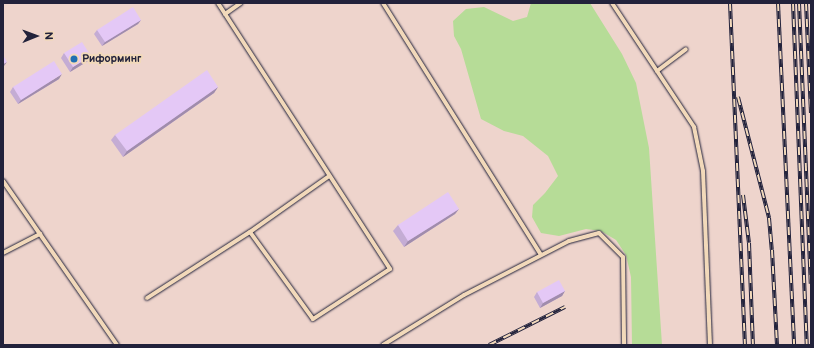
<!DOCTYPE html>
<html>
<head>
<meta charset="utf-8">
<style>
	body { margin:0 }
	#map { position:relative; width:814px; height:348px; overflow:hidden; background:#f2d9ba; font-family:"Balsamiq Sans",sans-serif }
	div>[style] { position:absolute }
	[style*='--x'] { left:calc(var(--x)*1px); top:calc(var(--y)*1px); width:calc(var(--w)*1px); rotate:calc(var(--a)*1deg) }
	.built>* { inset:0; background:#eed4cc }
	.green>* { inset:0; background:#b6dc97 }
	.roads { filter:drop-shadow(0 0 1px #22223b) drop-shadow(0 0 1px #22223b) }
	.lane>* { height:4px; margin:-2px; padding:0 2px; transform-origin:2px; border-radius:2px; background:#f2d9ba }
	.rail>* { height:4px; margin-top:-2px; transform-origin:0; background:repeating-linear-gradient(90deg,#f2d9ba 0 8px,#22223b 0 16px); box-sizing:border-box; border-block:1px solid #22223b }
	.wall>* { inset:0; background:#c4acd4 }
	.shaded-wall>* { inset:0; background:#a08cac }
	.building>* { inset:0; background:#e4c8f6 }
	.dots>* { width:11px; height:11px; translate:-50% -50%; box-sizing:border-box; border:2px solid #f2d9ba; border-radius:50% }
	span { translate:-50% -50%; white-space:nowrap; text-align:center; line-height:1.15; -webkit-text-stroke:4px #f2d9ba; paint-order:stroke }
	.poi-label { font-size:11px; color:#22223b; font-weight:700 }
	.left { translate:0 -50%; text-align:left }
	.frame { position:absolute; inset:0; border:4px solid #22223b; pointer-events:none }
	.north { position:absolute; left:16px; top:16px; width:40px; height:40px; -webkit-text-stroke:3px #f2d9ba; paint-order:stroke; rotate:89deg; font-size:11px; font-weight:700; line-height:16px; text-align:center; color:#22223b }
	.north::after { content:''; display:block; margin:auto; width:14px; height:18px; background:#22223b; clip-path:polygon(50% 0,100% 100%,50% 72%,0 100%) }
</style>
</head>
<body>
<div id="map">
	<div class="built">
		<div style="clip-path:polygon(3px 3px,811px 3px,811px 345px,3px 345px)"></div>
	</div>
	<div class="green">
		<div style="clip-path:polygon(531px 3px,590px 3px,622px 54px,636px 83px,649px 148px,662px 345px,632px 345px,631px 277px,626px 255px,616px 240px,601px 231px,586px 229px,559px 236px,541px 233px,532px 217px,533px 205px,545px 193px,558px 176px,548px 156px,523px 136px,504px 131px,481px 119px,461px 49px,454px 36px,453px 21px,466px 9px,484px 7px,513px 21px,527px 17px)"></div>
	</div>
	<div class="roads">
		<div class="lane">
			<div style="--x:218;--y:3;--w:317;--a:57.1"></div>
			<div style="--x:390;--y:269;--w:92;--a:147"></div>
			<div style="--x:313;--y:319;--w:107;--a:-125.9"></div>
			<div style="--x:383;--y:3;--w:297;--a:57.9"></div>
			<div style="--x:612;--y:3;--w:149;--a:56.5"></div>
			<div style="--x:694;--y:127;--w:45;--a:78.4"></div>
			<div style="--x:703;--y:171;--w:174;--a:87.7"></div>
			<div style="--x:225;--y:14;--w:19;--a:-35"></div>
			<div style="--x:657;--y:71;--w:36;--a:-37"></div>
			<div style="--x:3;--y:181;--w:200;--a:55.2"></div>
			<div style="--x:3;--y:253;--w:42;--a:-27.2"></div>
			<div style="--x:147;--y:298;--w:122;--a:-32.7"></div>
			<div style="--x:250;--y:232;--w:97;--a:-35.3"></div>
			<div style="--x:383;--y:345;--w:95;--a:-31.7"></div>
			<div style="--x:464;--y:295;--w:118;--a:-27.2"></div>
			<div style="--x:569;--y:241;--w:31;--a:-15"></div>
			<div style="--x:599;--y:233;--w:34;--a:45"></div>
			<div style="--x:623;--y:257;--w:88;--a:89.3"></div>
		</div>
	</div>
	<div class="rail">
		<div style="--x:730;--y:3;--w:342;--a:87.5"></div>
		<div style="--x:778;--y:3;--w:342;--a:87.3"></div>
		<div style="--x:793;--y:3;--w:342;--a:87.7"></div>
		<div style="--x:799;--y:3;--w:281;--a:87.6"></div>
		<div style="--x:806;--y:3;--w:110;--a:87.4"></div>
		<div style="--x:738;--y:97;--w:125;--a:75.6"></div>
		<div style="--x:769;--y:218;--w:32;--a:85"></div>
		<div style="--x:772;--y:250;--w:95;--a:87"></div>
		<div style="--x:743;--y:195;--w:48;--a:82.9"></div>
		<div style="--x:749;--y:243;--w:102;--a:87.8"></div>
		<div style="--x:489;--y:345;--w:85;--a:-26.6"></div>
	</div>
	<div class="wall">
		<div style="clip-path:polygon(141px 20px,138px 24px,102px 46px,94px 34px,97px 30px)"></div>
		<div style="clip-path:polygon(64px 53px,88px 61px,70px 72px,61px 58px)"></div>
		<div style="clip-path:polygon(59px 79px,18px 104px,10px 92px,13px 87px)"></div>
		<div style="clip-path:polygon(218px 87px,214px 93px,123px 157px,111px 140px,115px 135px)"></div>
		<div style="clip-path:polygon(459px 209px,455px 214px,404px 247px,393px 231px,398px 225px)"></div>
		<div style="clip-path:polygon(565px 291px,562px 296px,540px 308px,534px 297px,537px 292px)"></div>
	</div>
	<div class="shaded-wall">
		<div style="clip-path:polygon(141px 20px,138px 24px,102px 46px,105px 42px)"></div>
		<div style="clip-path:polygon(91px 56px,88px 61px,70px 72px,73px 67px)"></div>
		<div style="clip-path:polygon(7px 62px,4px 66px,3px 67px,3px 64px)"></div>
		<div style="clip-path:polygon(62px 74px,59px 79px,18px 104px,21px 100px)"></div>
		<div style="clip-path:polygon(218px 87px,214px 93px,123px 157px,127px 151px)"></div>
		<div style="clip-path:polygon(459px 209px,455px 214px,404px 247px,408px 241px)"></div>
		<div style="clip-path:polygon(565px 291px,562px 296px,540px 308px,543px 303px)"></div>
	</div>
	<div class="building">
		<div style="clip-path:polygon(133px 7px,141px 20px,105px 42px,97px 30px)"></div>
		<div style="clip-path:polygon(82px 42px,91px 56px,73px 67px,64px 53px)"></div>
		<div style="clip-path:polygon(3px 55px,7px 62px,3px 64px)"></div>
		<div style="clip-path:polygon(54px 61px,62px 74px,21px 100px,13px 87px)"></div>
		<div style="clip-path:polygon(207px 70px,218px 87px,127px 151px,115px 135px)"></div>
		<div style="clip-path:polygon(448px 192px,459px 209px,408px 241px,398px 225px)"></div>
		<div style="clip-path:polygon(559px 280px,565px 291px,543px 303px,537px 292px)"></div>
	</div>
	<div class="dots">
		<div style="left:74px;top:59px;background:#1f6fb2"></div>
	</div>
	<div class="poi-label">
		<span class="left" style="left:82px;top:59px">Риформинг</span>
	</div>
	<div class="frame"></div>
	<div class="north">N</div>
</div>
</body>
</html>
